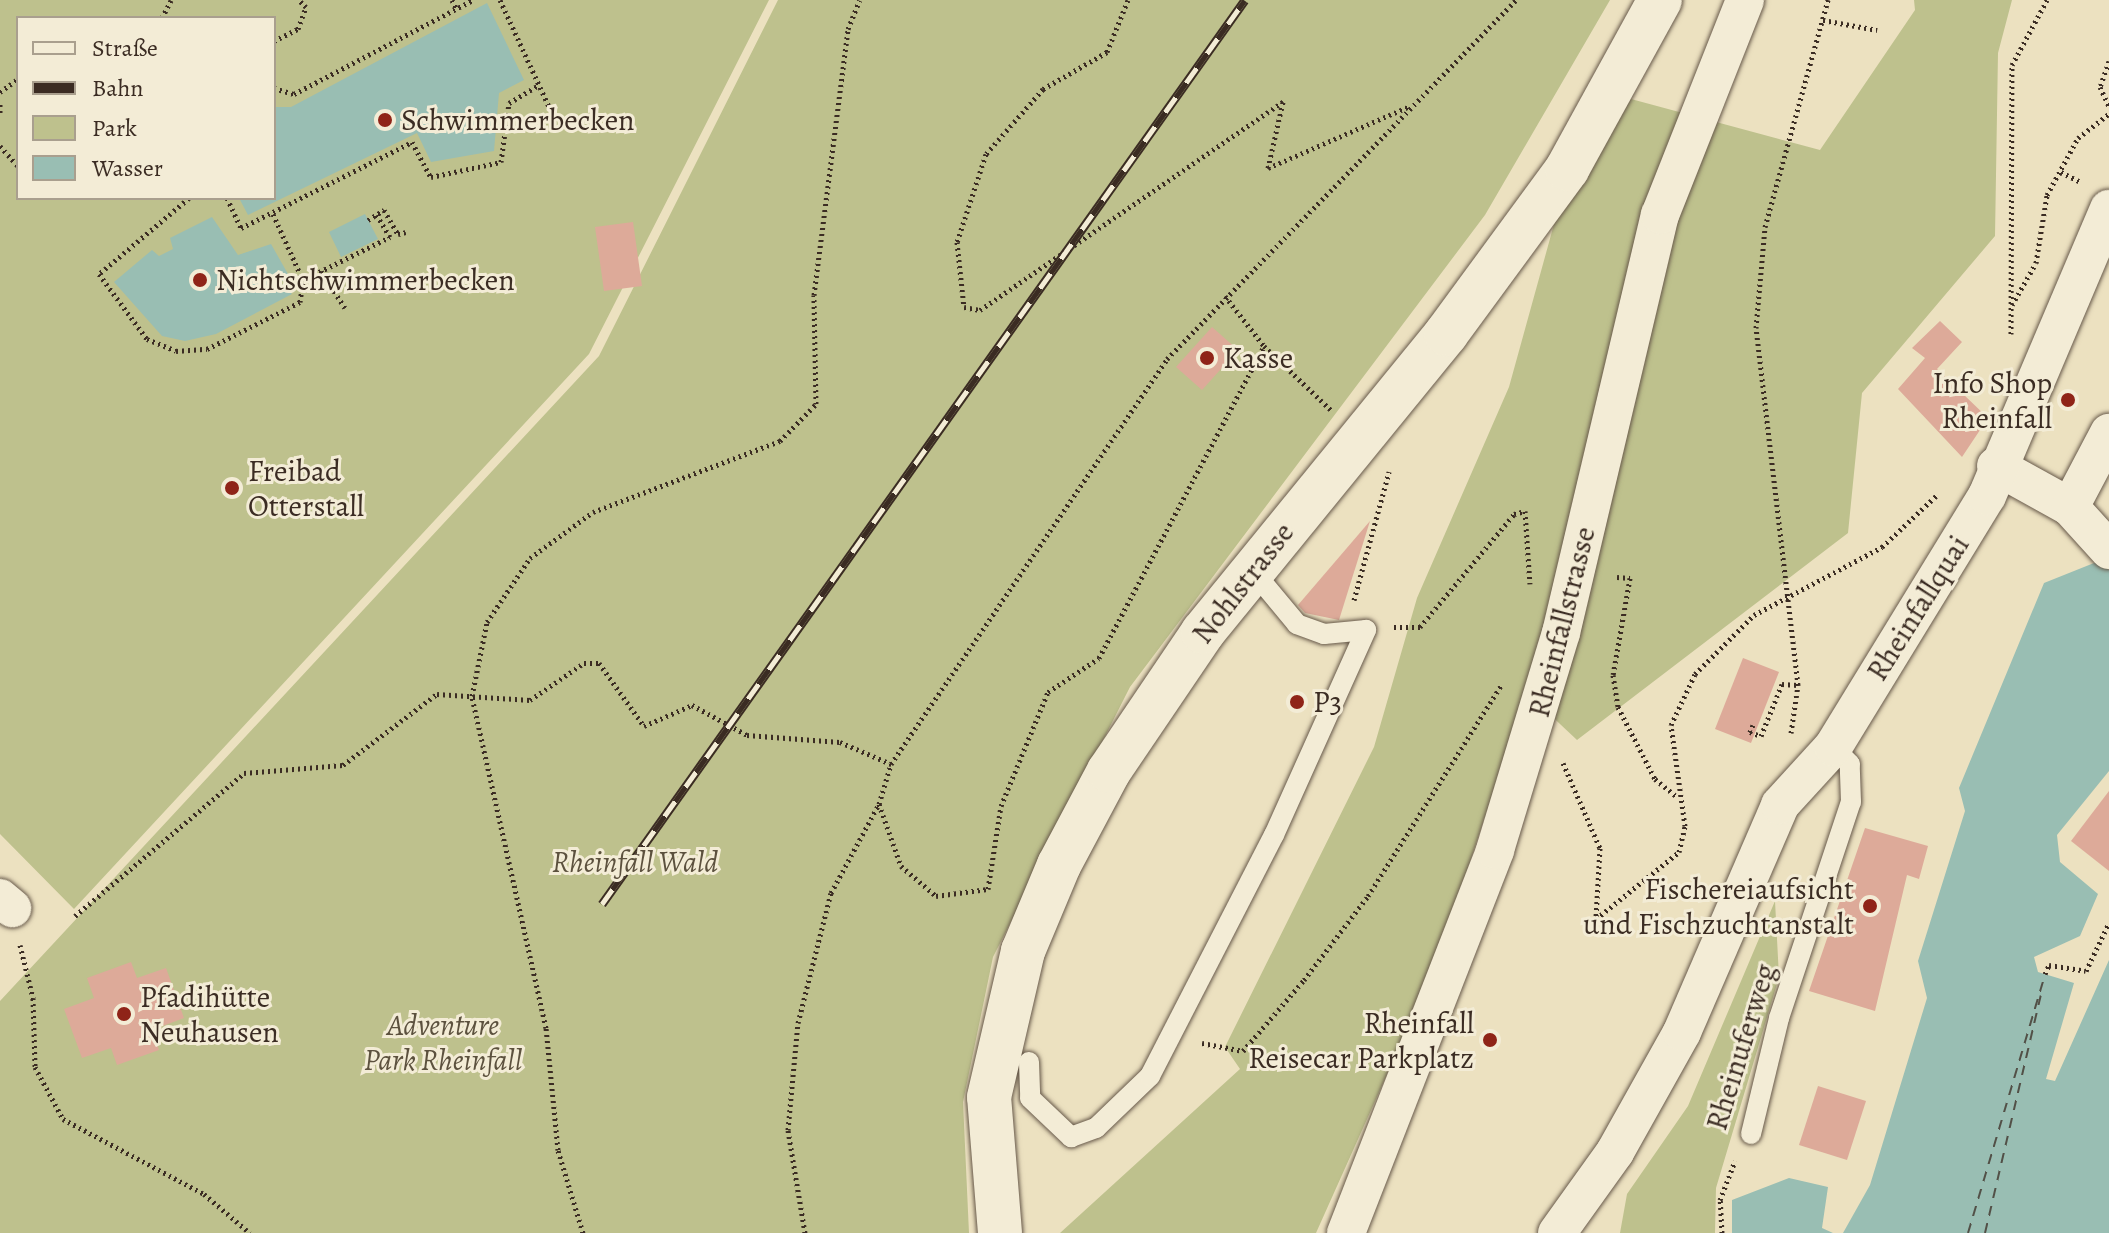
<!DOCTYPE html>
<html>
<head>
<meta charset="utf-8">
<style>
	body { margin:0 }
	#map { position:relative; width:2109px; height:1233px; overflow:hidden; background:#ece1c0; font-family:Alegreya,serif }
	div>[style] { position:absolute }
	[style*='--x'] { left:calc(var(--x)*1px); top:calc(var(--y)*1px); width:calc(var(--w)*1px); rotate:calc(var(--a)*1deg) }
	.green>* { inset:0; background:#bec18d }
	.water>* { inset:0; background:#99beb3 }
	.ferry>* { height:2px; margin-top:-1px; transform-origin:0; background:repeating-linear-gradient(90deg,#525047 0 10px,transparent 0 18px) }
	.building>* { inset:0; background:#da9 }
	.path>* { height:5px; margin-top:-2.5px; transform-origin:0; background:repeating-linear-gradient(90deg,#3b2c23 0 2px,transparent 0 6px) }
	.roads { filter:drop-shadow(0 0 2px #67594a) drop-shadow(0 0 2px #67594a) }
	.lane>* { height:20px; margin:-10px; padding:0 10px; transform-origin:10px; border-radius:10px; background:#f3ecd6 }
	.street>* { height:38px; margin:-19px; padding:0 19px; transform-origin:19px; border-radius:19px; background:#f3ecd6 }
	.secondary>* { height:44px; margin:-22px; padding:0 22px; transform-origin:22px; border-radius:22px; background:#f3ecd6 }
	.rail>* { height:9px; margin-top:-4.5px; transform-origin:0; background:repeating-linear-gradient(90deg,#f3ecd6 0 18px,#3b2c23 0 36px); box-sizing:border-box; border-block:2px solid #3b2c23 }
	.dots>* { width:22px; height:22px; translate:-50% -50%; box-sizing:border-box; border:4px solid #f3ecd6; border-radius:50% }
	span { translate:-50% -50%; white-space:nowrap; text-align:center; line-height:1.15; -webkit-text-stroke:6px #f3ecd6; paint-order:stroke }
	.poi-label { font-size:30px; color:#3b2c23 }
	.left { translate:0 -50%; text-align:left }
	.right { translate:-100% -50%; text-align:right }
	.street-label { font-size:30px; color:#3b2c23 }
	.park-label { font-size:30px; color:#5c513e; font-style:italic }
	.legend { position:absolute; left:16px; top:16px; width:260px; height:184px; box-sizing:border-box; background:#f3ecd6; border:2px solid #a99f8e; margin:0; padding:10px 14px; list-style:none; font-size:24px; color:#3b2c23 }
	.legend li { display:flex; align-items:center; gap:16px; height:40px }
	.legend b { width:40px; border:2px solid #a99f8e }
</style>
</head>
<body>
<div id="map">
	<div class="green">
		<div style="clip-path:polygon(evenodd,0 0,769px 0,589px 354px,74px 909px,0 834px,0 0,18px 18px,274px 18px,274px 198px,18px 198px,18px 18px)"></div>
		<div style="clip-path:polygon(778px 0,1610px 0,1485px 215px,1130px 687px,993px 957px,963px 1102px,969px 1233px,0 1233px,0 1001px,599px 356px)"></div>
		<div style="clip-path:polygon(1914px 0,2012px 0,1998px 53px,1995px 236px,1862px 393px,1848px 533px,1577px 740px,1526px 692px,1436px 965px,1316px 1233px,1060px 1233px,1240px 1069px,1225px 1047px,1374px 747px,1417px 598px,1509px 387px,1556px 217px,1631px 99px,1820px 150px,1915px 10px)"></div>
		<div style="clip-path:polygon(1775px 901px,1779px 977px,1716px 1188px,1715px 1233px,1620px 1233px,1627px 1194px,1688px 1106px)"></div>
	</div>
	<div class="water">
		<div style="clip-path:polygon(487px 3px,524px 80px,499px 93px,494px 151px,431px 162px,417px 133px,248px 215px,239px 198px,274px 198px,274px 107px,291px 107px)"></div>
		<div style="clip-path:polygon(365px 214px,378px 239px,341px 257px,329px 232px)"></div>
		<div style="clip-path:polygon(212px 217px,238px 255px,271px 244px,288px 274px,281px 283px,292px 294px,216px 334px,185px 341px,162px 336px,114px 282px,152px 250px,159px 256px,173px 249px,170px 238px)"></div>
		<div style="clip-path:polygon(2099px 561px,2109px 570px,2109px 771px,2057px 835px,2060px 862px,2098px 894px,2080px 936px,2034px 957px,2038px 972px,2074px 983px,2046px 1079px,2055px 1081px,2109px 960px,2109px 1233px,1843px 1233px,1870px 1185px,1927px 998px,1918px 961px,1965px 811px,1959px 788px,2044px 583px)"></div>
		<div style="clip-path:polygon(1789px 1178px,1828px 1187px,1822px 1228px,1833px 1233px,1732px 1233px,1732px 1200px)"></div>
	</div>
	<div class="ferry">
		<div style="--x:1968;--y:1233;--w:270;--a:-73.4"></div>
		<div style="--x:1985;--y:1233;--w:244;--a:-76.8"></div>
	</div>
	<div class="building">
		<div style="clip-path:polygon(633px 222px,642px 286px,604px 291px,595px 227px)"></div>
		<div style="clip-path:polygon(1940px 321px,1962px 342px,1937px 369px,1988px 418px,1962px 457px,1898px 389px,1925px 358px,1912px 348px)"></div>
		<div style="clip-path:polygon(1212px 327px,1238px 350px,1202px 390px,1176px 367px)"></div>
		<div style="clip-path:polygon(1370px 521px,1339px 620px,1305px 613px,1298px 605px)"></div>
		<div style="clip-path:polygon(1743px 658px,1779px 672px,1751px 743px,1715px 729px)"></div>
		<div style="clip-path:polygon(2109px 791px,2109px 871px,2071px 841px)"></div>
		<div style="clip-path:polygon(1865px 828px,1928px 846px,1919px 879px,1907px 875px,1875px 1011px,1809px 991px)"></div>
		<div style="clip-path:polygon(131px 962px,137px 978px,166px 968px,184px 1018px,152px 1030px,159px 1050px,117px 1065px,111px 1048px,82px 1058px,64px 1009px,94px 998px,87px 978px)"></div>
		<div style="clip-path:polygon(1818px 1086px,1866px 1101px,1847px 1160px,1799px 1145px)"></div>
	</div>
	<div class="path">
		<div style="--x:452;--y:0;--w:9;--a:63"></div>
		<div style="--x:500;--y:0;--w:127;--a:65.3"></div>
		<div style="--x:1128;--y:0;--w:56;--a:112"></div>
		<div style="--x:1107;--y:52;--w:74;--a:150"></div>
		<div style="--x:1043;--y:89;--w:86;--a:131.2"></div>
		<div style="--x:986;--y:154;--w:93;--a:108.2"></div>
		<div style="--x:957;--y:242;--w:65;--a:83.9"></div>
		<div style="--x:964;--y:307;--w:16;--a:11"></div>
		<div style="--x:980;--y:310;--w:368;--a:-34.5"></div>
		<div style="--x:1283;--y:102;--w:68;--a:102.8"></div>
		<div style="--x:1268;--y:168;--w:155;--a:-23.6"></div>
		<div style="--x:162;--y:18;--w:20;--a:-63"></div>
		<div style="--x:1823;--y:20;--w:55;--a:10.5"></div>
		<div style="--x:274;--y:41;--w:27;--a:-27"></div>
		<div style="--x:298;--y:29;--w:23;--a:-70"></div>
		<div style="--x:306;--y:7;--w:10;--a:-135"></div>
		<div style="--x:2109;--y:61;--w:28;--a:109"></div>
		<div style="--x:2100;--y:87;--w:21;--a:65"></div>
		<div style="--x:274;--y:88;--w:21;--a:17"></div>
		<div style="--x:294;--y:94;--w:202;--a:-27.7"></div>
		<div style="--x:0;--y:92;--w:22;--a:-36"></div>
		<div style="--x:0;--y:104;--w:10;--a:90"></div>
		<div style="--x:0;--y:146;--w:27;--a:48"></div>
		<div style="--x:2061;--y:172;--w:22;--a:27"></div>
		<div style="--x:189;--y:198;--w:118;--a:139.8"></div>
		<div style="--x:99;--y:274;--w:81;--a:53.6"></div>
		<div style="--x:147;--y:339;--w:31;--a:22"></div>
		<div style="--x:176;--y:351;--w:31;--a:-4"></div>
		<div style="--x:207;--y:349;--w:104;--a:-26.8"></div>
		<div style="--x:300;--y:302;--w:22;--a:-82"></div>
		<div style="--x:227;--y:198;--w:33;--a:65"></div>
		<div style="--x:241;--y:228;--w:191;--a:-26.7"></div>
		<div style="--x:412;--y:142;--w:40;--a:62"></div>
		<div style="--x:431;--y:177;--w:72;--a:-12.1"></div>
		<div style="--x:501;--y:162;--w:60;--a:-82.3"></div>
		<div style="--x:509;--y:103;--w:35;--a:-31"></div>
		<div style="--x:273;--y:214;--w:72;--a:65.6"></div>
		<div style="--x:303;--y:280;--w:97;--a:-26.3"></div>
		<div style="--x:390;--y:237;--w:26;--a:-121"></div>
		<div style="--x:368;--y:220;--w:19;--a:-32"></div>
		<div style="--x:384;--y:210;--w:28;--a:60"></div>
		<div style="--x:398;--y:234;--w:8;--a:-14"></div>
		<div style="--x:321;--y:271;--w:44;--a:57"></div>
		<div style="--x:1225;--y:296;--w:63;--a:52"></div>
		<div style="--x:2012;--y:305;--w:48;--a:-60.3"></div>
		<div style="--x:2036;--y:263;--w:69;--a:-80.8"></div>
		<div style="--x:2047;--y:195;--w:65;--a:-61.5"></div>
		<div style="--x:2078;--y:138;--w:39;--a:-38"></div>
		<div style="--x:2011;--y:334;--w:269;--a:-89.8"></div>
		<div style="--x:2012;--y:65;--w:74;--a:-61.7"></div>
		<div style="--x:1617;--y:577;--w:13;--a:4"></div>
		<div style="--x:1630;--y:578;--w:98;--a:99.9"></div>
		<div style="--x:1613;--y:675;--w:32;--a:81"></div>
		<div style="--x:1618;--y:707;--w:81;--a:62.8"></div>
		<div style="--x:1655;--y:779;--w:28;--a:39"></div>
		<div style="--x:1354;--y:600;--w:133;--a:-74.7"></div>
		<div style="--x:1394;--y:627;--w:26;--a:0"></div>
		<div style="--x:1420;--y:627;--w:147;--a:-50.2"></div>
		<div style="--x:1514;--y:514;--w:11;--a:-15"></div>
		<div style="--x:1525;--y:511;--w:73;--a:86.1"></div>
		<div style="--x:1753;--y:725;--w:8;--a:113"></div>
		<div style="--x:1750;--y:732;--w:12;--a:20"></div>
		<div style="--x:1761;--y:736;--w:56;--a:-68"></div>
		<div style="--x:1782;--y:684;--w:16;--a:4"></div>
		<div style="--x:1791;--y:733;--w:49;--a:-81.7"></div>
		<div style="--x:1798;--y:685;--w:359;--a:-96.7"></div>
		<div style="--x:1756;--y:328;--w:101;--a:-84.9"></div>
		<div style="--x:1765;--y:227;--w:236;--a:-74.5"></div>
		<div style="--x:1563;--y:763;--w:93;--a:66.5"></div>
		<div style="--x:1600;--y:848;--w:69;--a:93.3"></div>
		<div style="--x:879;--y:804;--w:66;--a:70.5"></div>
		<div style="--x:901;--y:866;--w:46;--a:40.6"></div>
		<div style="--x:936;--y:896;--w:52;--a:-7.7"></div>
		<div style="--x:988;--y:889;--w:84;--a:-81.1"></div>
		<div style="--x:1001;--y:806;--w:123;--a:-67.6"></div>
		<div style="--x:1048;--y:692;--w:61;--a:-33.7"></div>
		<div style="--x:1099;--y:658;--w:353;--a:-62.1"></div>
		<div style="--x:1264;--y:346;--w:93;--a:43.7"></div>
		<div style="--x:75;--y:916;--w:221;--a:-40.2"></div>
		<div style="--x:244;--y:773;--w:99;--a:-4.6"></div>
		<div style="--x:343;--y:765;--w:118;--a:-37.1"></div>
		<div style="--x:437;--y:694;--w:93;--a:3.7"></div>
		<div style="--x:530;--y:700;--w:65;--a:-34.4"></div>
		<div style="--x:584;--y:663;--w:15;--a:0"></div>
		<div style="--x:599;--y:663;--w:77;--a:54.5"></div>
		<div style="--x:644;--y:726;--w:52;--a:-23.6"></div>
		<div style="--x:692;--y:705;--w:63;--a:28.6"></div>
		<div style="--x:747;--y:735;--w:93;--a:4.3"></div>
		<div style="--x:840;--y:742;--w:56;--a:23.3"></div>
		<div style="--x:1596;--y:919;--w:107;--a:-38.9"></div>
		<div style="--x:1679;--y:852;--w:27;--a:-77"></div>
		<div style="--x:1685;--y:826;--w:102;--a:-97.9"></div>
		<div style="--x:1671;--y:725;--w:56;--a:-64.8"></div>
		<div style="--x:1695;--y:674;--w:83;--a:-45"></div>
		<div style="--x:1754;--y:615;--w:145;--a:-28"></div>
		<div style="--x:1882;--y:547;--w:77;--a:-43.4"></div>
		<div style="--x:20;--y:945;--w:55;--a:76.2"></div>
		<div style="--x:33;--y:998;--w:69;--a:88.3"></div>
		<div style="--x:35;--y:1067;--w:59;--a:61.7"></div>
		<div style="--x:63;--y:1119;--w:160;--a:28"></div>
		<div style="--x:204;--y:1194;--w:60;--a:40.3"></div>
		<div style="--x:2045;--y:974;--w:10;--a:-66"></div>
		<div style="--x:2049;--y:965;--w:37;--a:9"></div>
		<div style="--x:2086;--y:971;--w:53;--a:-64.4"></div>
		<div style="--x:1202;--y:1043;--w:42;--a:11"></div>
		<div style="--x:1243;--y:1051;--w:94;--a:-49.3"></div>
		<div style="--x:1304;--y:980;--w:106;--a:-52.7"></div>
		<div style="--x:1368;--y:896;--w:249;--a:-57.7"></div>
		<div style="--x:583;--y:1233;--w:87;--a:-106.8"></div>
		<div style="--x:558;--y:1150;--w:123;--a:-95.6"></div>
		<div style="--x:546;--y:1028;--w:340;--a:-102.6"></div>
		<div style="--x:472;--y:696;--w:76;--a:-78.5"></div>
		<div style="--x:487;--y:622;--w:77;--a:-56.1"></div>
		<div style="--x:530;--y:558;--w:78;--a:-36.1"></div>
		<div style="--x:593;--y:512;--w:200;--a:-20.8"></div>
		<div style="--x:780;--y:441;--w:52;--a:-45.8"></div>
		<div style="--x:816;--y:404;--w:109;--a:-91.1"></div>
		<div style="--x:814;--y:295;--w:268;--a:-82.7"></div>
		<div style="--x:848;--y:29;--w:31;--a:-68"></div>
		<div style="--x:805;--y:1233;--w:104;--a:-99.4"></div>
		<div style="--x:788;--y:1130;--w:107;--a:-84.7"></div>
		<div style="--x:798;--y:1023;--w:134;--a:-75.8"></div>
		<div style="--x:831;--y:893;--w:101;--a:-61.7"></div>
		<div style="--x:879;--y:804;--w:42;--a:-73.3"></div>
		<div style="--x:891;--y:764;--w:490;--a:-55.7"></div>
		<div style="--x:1167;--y:359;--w:501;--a:-45.81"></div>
		<div style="--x:1722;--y:1233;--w:33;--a:-93"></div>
		<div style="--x:1720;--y:1200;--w:42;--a:-69"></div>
	</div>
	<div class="roads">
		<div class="lane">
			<div style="--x:1029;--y:1062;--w:36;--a:88"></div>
			<div style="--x:1030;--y:1098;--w:57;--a:43.6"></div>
			<div style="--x:1071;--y:1137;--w:27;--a:-20"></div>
			<div style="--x:1096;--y:1128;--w:75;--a:-43.9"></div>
			<div style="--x:1150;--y:1076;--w:271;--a:-62.8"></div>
			<div style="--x:1274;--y:835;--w:225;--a:-65.8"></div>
			<div style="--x:1366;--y:630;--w:42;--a:174.6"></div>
			<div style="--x:1324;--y:634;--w:29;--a:-160"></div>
			<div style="--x:1297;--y:624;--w:70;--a:-129.8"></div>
			<div style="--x:1751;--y:1134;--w:119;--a:-76.4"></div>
			<div style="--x:1779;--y:1018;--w:228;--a:-71.6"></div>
			<div style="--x:1851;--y:802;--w:38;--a:-92"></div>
			<div style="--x:1850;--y:764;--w:24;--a:-135"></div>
		</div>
		<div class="street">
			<div style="--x:1996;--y:466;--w:85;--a:29"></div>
			<div style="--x:2070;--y:507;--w:84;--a:-62.2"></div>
			<div style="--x:2070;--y:507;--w:58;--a:47.8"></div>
			<div style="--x:0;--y:898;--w:16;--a:40"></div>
			<div style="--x:1346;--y:1233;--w:411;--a:-68.7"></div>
			<div style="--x:1495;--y:850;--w:227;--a:-73.1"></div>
			<div style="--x:1561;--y:633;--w:430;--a:-76.7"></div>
			<div style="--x:1660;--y:215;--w:231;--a:-68.4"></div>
			<div style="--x:1557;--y:1233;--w:100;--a:-54.4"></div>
			<div style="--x:1615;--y:1152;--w:137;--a:-60.8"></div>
			<div style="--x:1682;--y:1032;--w:247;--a:-66.6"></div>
			<div style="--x:1780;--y:805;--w:79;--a:-47.6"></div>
			<div style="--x:1833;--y:747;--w:294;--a:-58.5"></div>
			<div style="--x:1987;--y:496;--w:312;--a:-67"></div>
		</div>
		<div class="secondary">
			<div style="--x:1000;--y:1233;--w:136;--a:-94.6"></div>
			<div style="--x:989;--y:1097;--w:150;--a:-76.9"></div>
			<div style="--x:1023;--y:951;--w:93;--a:-67.3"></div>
			<div style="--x:1059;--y:865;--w:106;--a:-62"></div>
			<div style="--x:1109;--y:771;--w:168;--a:-55.9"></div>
			<div style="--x:1203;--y:632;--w:385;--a:-50.8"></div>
			<div style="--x:1446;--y:334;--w:205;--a:-53.7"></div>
			<div style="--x:1567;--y:169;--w:193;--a:-61.2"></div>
		</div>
	</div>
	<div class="rail">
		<div style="--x:602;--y:904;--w:1109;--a:-54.58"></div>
	</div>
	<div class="dots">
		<div style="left:385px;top:120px;background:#8f2418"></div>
		<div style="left:200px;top:280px;background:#8f2418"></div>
		<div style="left:1207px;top:358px;background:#8f2418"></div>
		<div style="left:2068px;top:400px;background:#8f2418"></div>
		<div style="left:232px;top:488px;background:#8f2418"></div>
		<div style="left:1297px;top:702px;background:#8f2418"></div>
		<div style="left:1870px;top:906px;background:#8f2418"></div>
		<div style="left:124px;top:1014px;background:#8f2418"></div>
		<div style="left:1490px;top:1040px;background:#8f2418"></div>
	</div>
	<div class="poi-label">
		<span class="left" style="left:401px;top:120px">Schwimmerbecken</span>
		<span class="left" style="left:216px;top:280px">Nichtschwimmerbecken</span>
		<span class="left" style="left:1223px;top:358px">Kasse</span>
		<span class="right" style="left:2052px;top:400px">Info Shop<br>Rheinfall</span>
		<span class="left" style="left:248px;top:488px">Freibad<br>Otterstall</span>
		<span class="left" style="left:1313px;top:702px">P3</span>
		<span class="right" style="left:1854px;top:906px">Fischereiaufsicht<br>und Fischzuchtanstalt</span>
		<span class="left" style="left:140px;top:1014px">Pfadihütte<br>Neuhausen</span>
		<span class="right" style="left:1474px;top:1040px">Rheinfall<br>Reisecar Parkplatz</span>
	</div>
	<div class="street-label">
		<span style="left:1243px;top:583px;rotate:-52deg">Nohlstrasse</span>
		<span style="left:1918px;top:608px;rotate:-58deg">Rheinfallquai</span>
		<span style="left:1562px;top:622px;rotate:-76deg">Rheinfallstrasse</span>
		<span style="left:1741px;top:1047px;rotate:-73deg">Rheinuferweg</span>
	</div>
	<div class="park-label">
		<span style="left:635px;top:862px">Rheinfall Wald</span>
		<span style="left:443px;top:1042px">Adventure<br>Park Rheinfall</span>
	</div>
	<ul class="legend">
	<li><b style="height:10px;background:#f3ecd6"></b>Straße</li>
	<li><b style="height:10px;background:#3b2c23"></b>Bahn</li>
	<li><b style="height:22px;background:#bec18d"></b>Park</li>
	<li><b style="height:22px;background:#99beb3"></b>Wasser</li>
	</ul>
</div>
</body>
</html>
